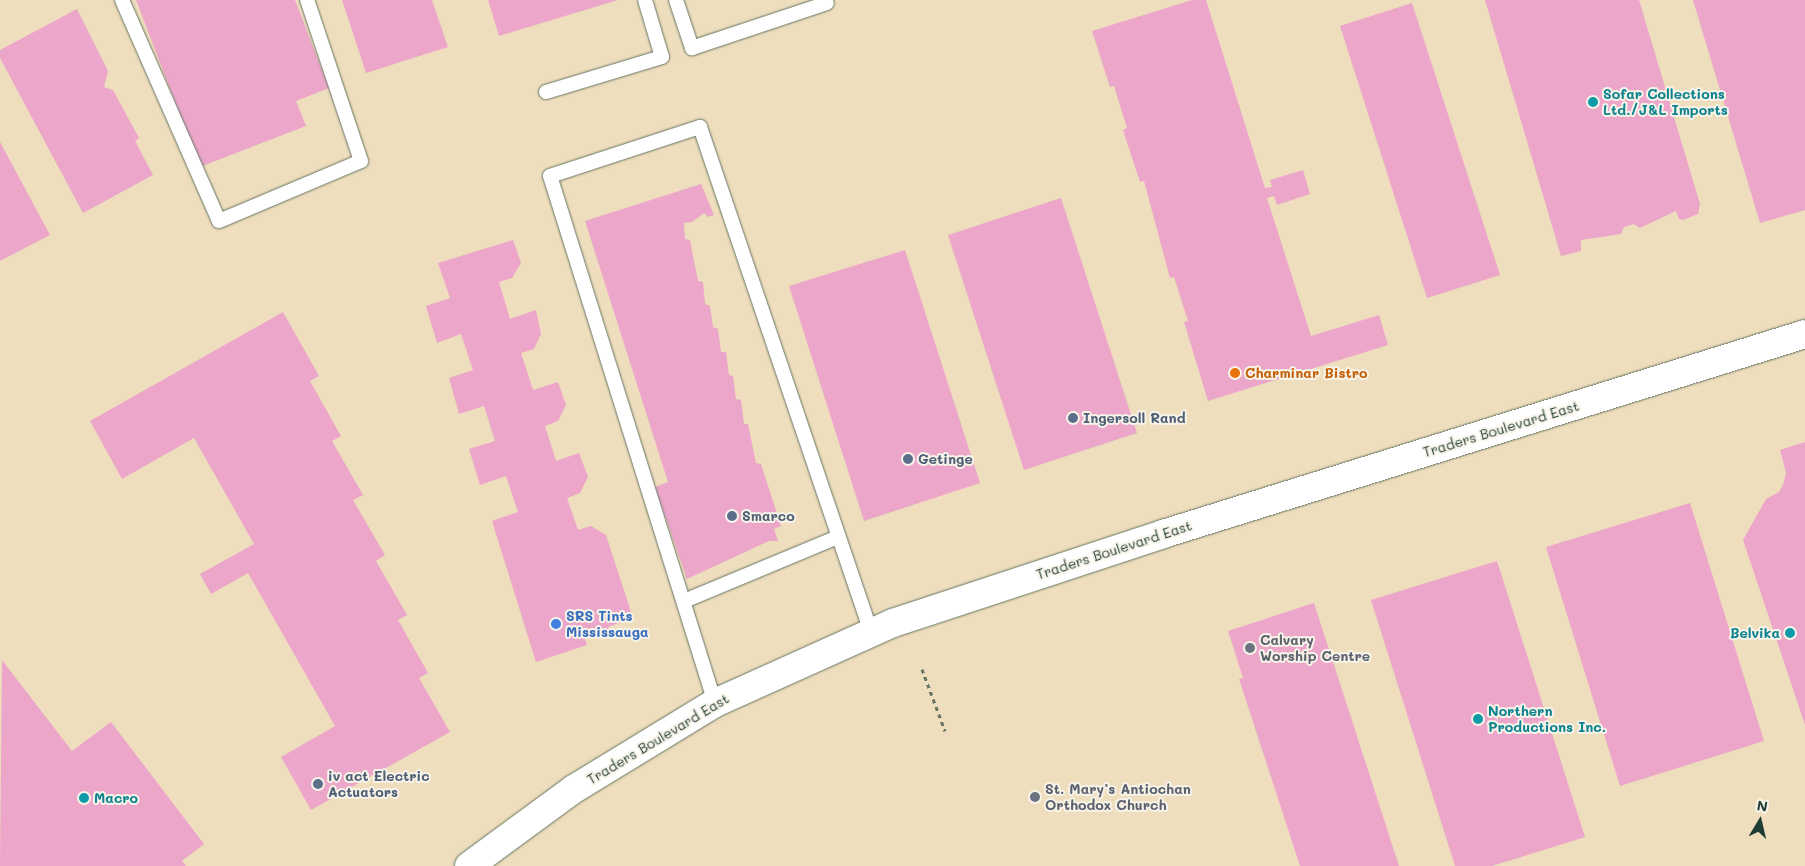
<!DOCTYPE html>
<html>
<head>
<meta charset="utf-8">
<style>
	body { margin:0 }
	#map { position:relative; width:1805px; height:866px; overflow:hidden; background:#eedebd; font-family:Mali,sans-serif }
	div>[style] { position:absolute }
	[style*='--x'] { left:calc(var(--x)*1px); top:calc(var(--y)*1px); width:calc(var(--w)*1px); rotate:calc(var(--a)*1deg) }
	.building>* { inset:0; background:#eba6c9 }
	.path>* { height:3px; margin-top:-1.5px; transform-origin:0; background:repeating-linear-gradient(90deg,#677564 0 4px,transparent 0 8px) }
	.roads { filter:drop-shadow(0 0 1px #677564) drop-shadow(0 0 1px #677564) }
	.service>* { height:14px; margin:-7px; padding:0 7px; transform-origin:7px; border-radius:7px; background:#fff }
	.tertiary>* { height:28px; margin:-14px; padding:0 14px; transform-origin:14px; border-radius:14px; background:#fff }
	.dots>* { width:14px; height:14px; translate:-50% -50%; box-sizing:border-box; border:2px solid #f7f3e8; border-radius:50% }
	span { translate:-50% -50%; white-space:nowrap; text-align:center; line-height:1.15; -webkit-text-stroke:4px #f7f3e8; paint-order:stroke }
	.culture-label { font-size:14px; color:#0d838f; font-weight:700 }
	.left { translate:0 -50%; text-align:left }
	.right { translate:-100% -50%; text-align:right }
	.food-label { font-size:14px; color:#c56008; font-weight:700 }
	.service-label { font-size:14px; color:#4e5e75; font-weight:700 }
	.street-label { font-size:14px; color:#1f3d34 }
	.shop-label { font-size:14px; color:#366cbe; font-weight:700 }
	.worship-label { font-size:14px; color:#5b616d; font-weight:700 }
	.north { position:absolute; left:1735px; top:796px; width:50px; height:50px; -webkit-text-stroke:4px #f7f3e8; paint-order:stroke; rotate:9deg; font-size:14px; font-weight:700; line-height:20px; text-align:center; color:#1f3d34 }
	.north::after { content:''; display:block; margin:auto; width:18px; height:22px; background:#1f3d34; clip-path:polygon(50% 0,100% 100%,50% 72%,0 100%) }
</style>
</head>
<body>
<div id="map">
	<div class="building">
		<div style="clip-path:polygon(136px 0,295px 0,329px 88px,296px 101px,306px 126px,200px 167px)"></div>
		<div style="clip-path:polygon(342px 0,432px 0,448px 47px,366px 73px)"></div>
		<div style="clip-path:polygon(488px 0,618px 0,499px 36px)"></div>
		<div style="clip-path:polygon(1192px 0,1206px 0,1265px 188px,1272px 187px,1270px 180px,1303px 170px,1310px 194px,1277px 205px,1274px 196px,1267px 198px,1311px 336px,1379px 315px,1388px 345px,1208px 401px,1184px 322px,1188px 321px,1174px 277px,1170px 278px,1144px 181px,1140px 182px,1123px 130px,1127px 128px,1114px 86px,1110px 87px,1092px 31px)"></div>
		<div style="clip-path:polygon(1485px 0,1639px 0,1700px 204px,1698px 214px,1683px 220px,1679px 219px,1676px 211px,1640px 228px,1634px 224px,1624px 227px,1621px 234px,1581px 240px,1581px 251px,1561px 256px)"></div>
		<div style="clip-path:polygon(1693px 0,1805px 0,1805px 210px,1760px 223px)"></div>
		<div style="clip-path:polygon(1412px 3px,1500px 275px,1427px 298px,1340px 26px)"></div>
		<div style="clip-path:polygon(77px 9px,108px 71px,104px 87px,113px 90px,139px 138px,135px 141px,153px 175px,83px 213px,0 58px,0 50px)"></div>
		<div style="clip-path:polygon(0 142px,50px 235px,0 261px)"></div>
		<div style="clip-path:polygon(701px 184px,714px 215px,708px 217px,704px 213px,692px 222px,684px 223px,685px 239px,690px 240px,698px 281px,703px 282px,705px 304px,710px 306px,713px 327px,718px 329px,721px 352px,726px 352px,729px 375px,733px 376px,736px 399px,741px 400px,744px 424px,748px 424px,756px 463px,761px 464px,781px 526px,774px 529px,778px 541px,769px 541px,687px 579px,655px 487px,668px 482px,585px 221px)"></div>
		<div style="clip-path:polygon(1061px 198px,1137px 433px,1024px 470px,948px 235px)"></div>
		<div style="clip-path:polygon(513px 240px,521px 263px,512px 278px,499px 282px,510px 319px,536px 310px,541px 334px,534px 349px,521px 353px,533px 390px,558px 382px,566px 405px,558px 421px,545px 426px,556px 461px,579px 453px,588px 477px,580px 493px,567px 498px,578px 530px,591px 526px,606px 535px,633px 618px,608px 627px,610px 631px,585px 639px,587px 645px,536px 662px,492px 521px,518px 512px,506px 476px,480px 485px,469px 449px,495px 441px,484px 406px,459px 414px,449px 378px,473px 370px,461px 334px,437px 343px,426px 306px,450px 298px,438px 263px)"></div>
		<div style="clip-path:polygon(905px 250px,980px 483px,864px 521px,789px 286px)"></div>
		<div style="clip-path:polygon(283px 312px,319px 376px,310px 381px,341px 436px,332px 441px,363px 495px,353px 500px,385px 555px,376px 561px,407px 615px,398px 620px,428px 673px,419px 678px,450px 732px,311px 810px,281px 757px,335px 726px,248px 573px,211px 594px,200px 574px,254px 544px,194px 438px,122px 479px,90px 421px)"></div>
		<div style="clip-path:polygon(1805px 442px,1805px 725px,1743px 540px,1766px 499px,1779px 492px,1783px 485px,1786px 473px,1780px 450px)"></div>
		<div style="clip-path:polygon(1690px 503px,1764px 741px,1620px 786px,1546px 547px)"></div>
		<div style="clip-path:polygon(1497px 561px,1585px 837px,1492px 866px,1455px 866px,1371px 600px)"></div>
		<div style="clip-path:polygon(1314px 603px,1399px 866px,1300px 866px,1239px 679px,1243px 678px,1228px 631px)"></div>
		<div style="clip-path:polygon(2px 660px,72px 751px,111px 722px,204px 844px,182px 861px,186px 866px,0 866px)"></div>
	</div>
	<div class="path">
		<div style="--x:922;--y:669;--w:66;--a:69.6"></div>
	</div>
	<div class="roads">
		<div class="service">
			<div style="--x:122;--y:0;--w:241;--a:66.3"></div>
			<div style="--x:219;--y:221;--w:154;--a:-22.9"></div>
			<div style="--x:361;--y:161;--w:170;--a:-108.5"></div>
			<div style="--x:676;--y:0;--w:51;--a:71.6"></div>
			<div style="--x:692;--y:48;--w:142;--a:-18.4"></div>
			<div style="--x:546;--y:92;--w:121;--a:-16.8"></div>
			<div style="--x:662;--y:57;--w:59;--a:-106.6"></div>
			<div style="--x:684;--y:601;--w:167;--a:-22.6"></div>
			<div style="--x:715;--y:703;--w:552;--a:-107.38"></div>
			<div style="--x:550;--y:176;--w:158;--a:-18.1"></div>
			<div style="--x:700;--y:127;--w:533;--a:71.29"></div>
		</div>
		<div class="tertiary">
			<div style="--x:469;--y:866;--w:130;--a:-36.3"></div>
			<div style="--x:574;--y:789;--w:165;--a:-31.4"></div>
			<div style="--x:715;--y:703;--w:195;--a:-24.2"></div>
			<div style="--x:893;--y:623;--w:284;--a:-18.2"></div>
			<div style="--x:1163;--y:534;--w:672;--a:-17.3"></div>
		</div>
	</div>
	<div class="dots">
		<div style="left:1593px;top:102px;background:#0f9aa8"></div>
		<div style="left:1235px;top:373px;background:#e8710a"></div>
		<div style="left:1073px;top:418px;background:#5c6f8a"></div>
		<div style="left:908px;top:459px;background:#5c6f8a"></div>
		<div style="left:732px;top:516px;background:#5c6f8a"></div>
		<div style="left:556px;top:624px;background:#3f7fe0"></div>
		<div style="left:1790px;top:633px;background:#0f9aa8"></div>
		<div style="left:1250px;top:648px;background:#6b7280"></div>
		<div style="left:1478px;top:719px;background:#0f9aa8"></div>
		<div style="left:318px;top:784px;background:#5c6f8a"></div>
		<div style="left:1035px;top:797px;background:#6b7280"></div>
		<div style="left:84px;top:798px;background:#0f9aa8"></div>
	</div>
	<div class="culture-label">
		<span class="left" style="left:1603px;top:102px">Sofar Collections<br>Ltd./J&amp;L Imports</span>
		<span class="right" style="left:1780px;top:633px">Belvika</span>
		<span class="left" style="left:1488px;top:719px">Northern<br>Productions Inc.</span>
		<span class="left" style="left:94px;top:798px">Macro</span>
	</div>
	<div class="food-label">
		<span class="left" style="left:1245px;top:373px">Charminar Bistro</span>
	</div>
	<div class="service-label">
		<span class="left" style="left:1083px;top:418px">Ingersoll Rand</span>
		<span class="left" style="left:918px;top:459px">Getinge</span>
		<span class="left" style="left:742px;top:516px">Smarco</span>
		<span class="left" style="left:328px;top:784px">iv act Electric<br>Actuators</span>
	</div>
	<div class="street-label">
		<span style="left:1501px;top:429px;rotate:-17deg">Traders Boulevard East</span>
		<span style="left:1114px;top:550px;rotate:-18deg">Traders Boulevard East</span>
		<span style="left:658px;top:739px;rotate:-31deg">Traders Boulevard East</span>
	</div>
	<div class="shop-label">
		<span class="left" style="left:566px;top:624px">SRS Tints<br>Mississauga</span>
	</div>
	<div class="worship-label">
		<span class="left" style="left:1260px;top:648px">Calvary<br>Worship Centre</span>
		<span class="left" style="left:1045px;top:797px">St. Mary’s Antiochan<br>Orthodox Church</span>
	</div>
	<div class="north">N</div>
</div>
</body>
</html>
